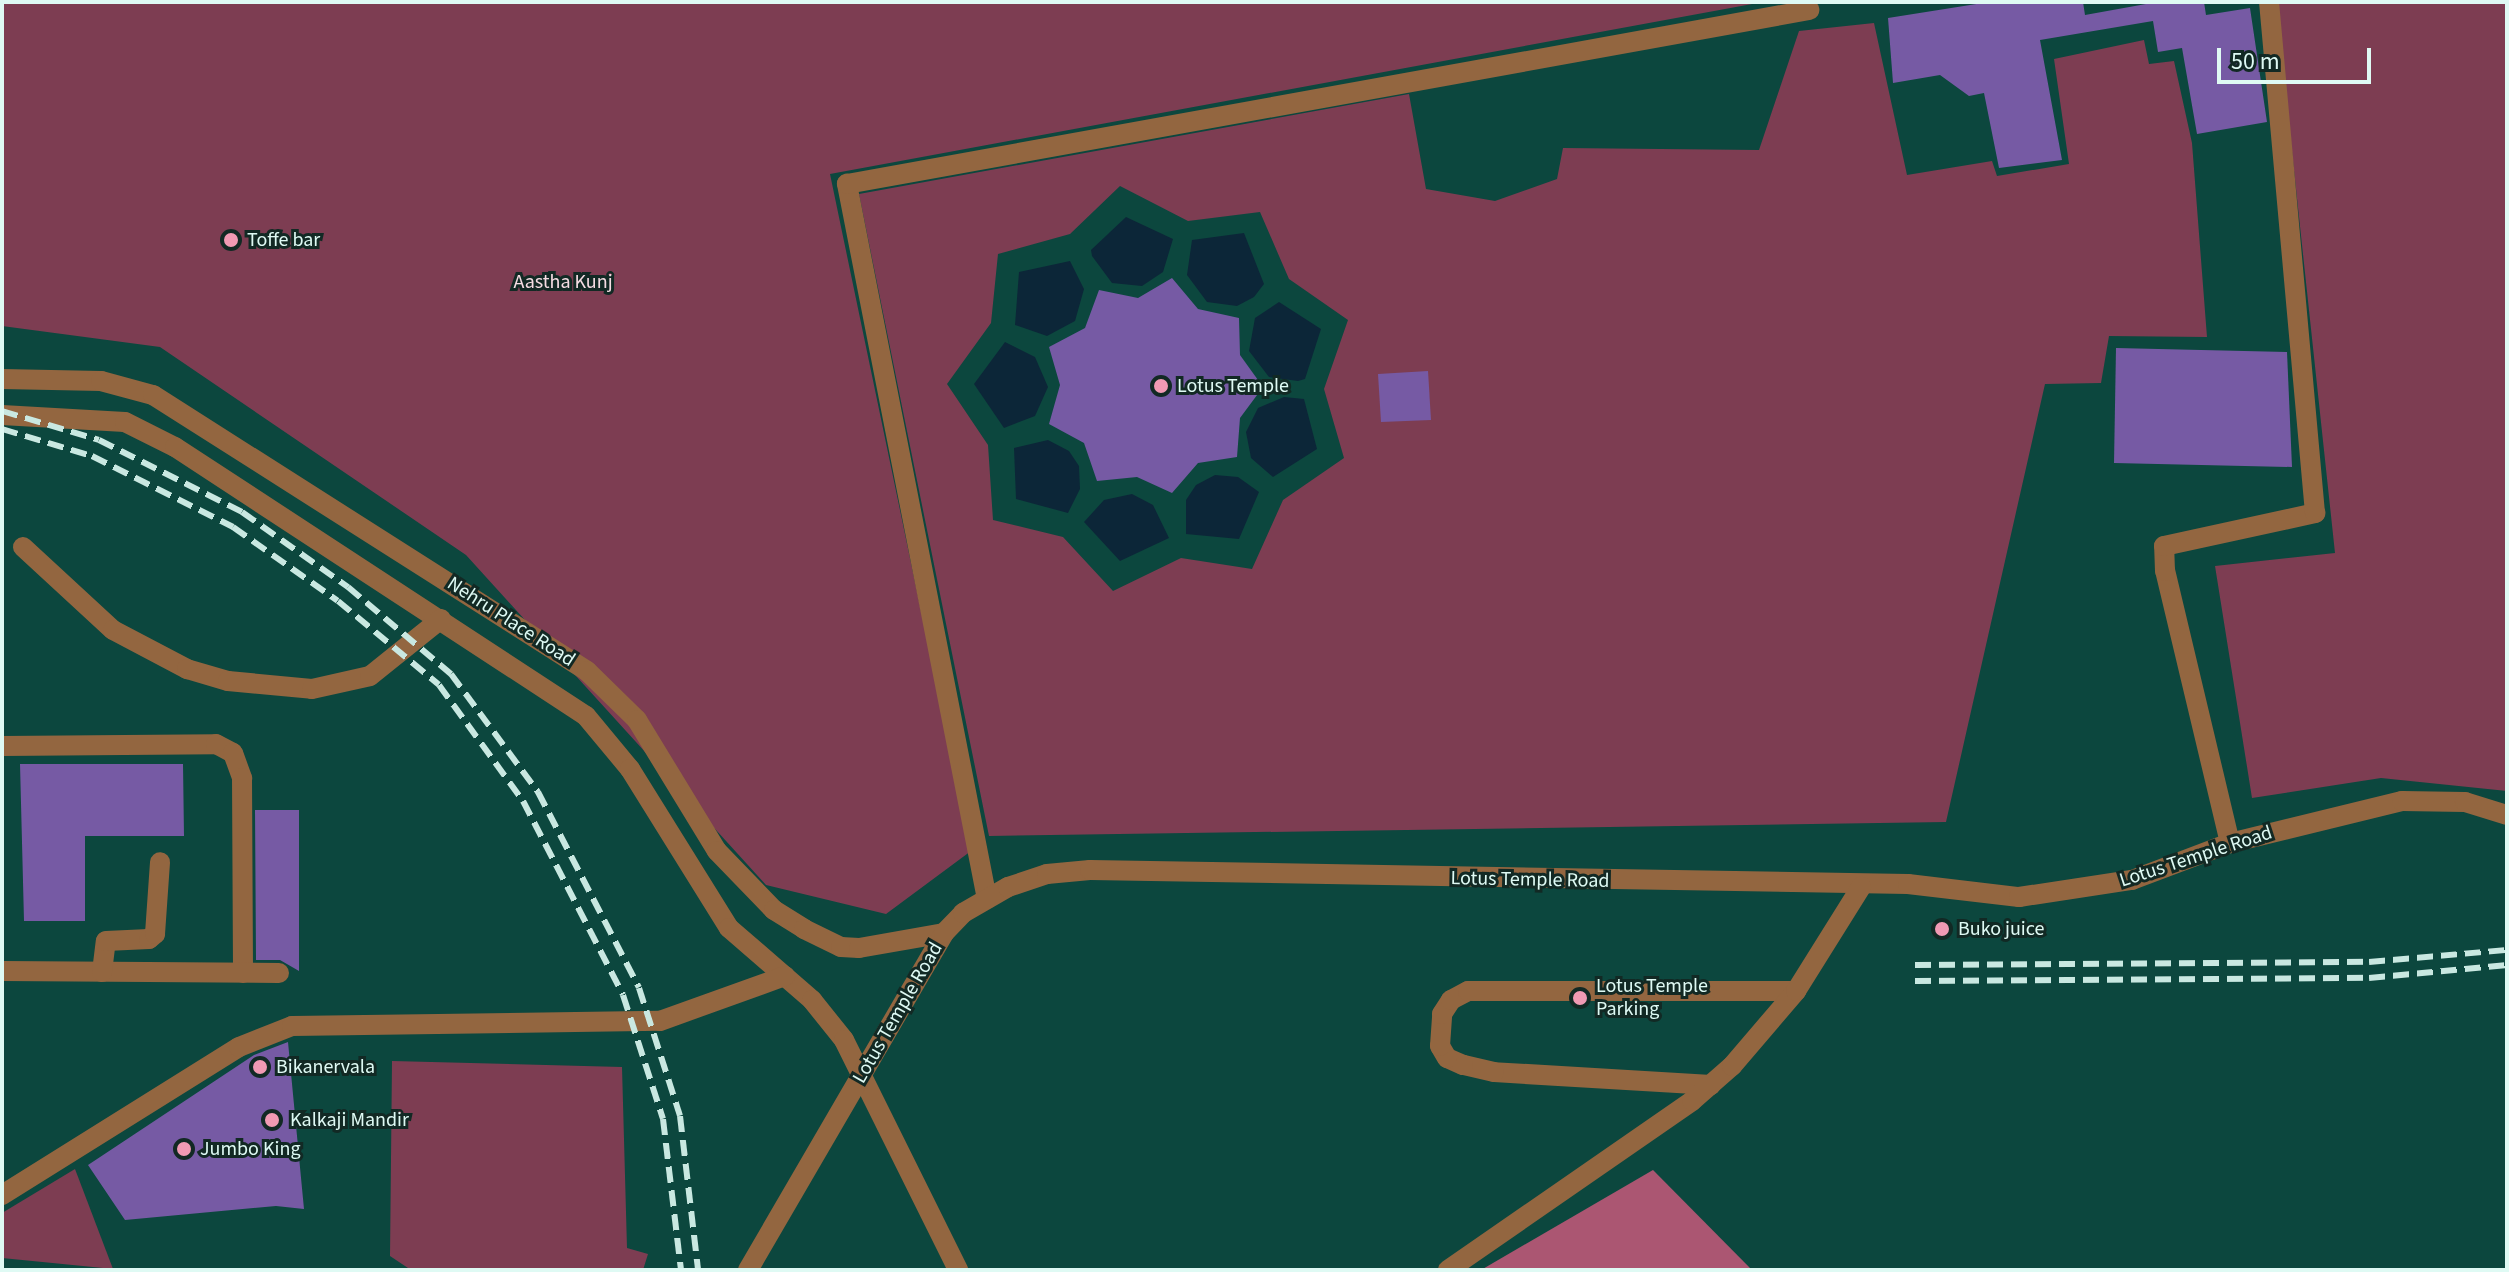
<!DOCTYPE html>
<html>
<head>
<meta charset="utf-8">
<style>
	body { margin:0 }
	#map { position:relative; width:2509px; height:1272px; overflow:hidden; background:#0c473e; font-family:"Source Sans 3",sans-serif }
	div>[style] { position:absolute }
	[style*='--x'] { left:calc(var(--x)*1px); top:calc(var(--y)*1px); width:calc(var(--w)*1px); rotate:calc(var(--a)*1deg) }
	.green>* { inset:0; background:#7d3d52 }
	.forest>* { inset:0; background:#ab5672 }
	.water>* { inset:0; background:#0c2638 }
	.building>* { inset:0; background:#765aa4 }
	.minor>* { height:20px; margin:-10px; padding:0 10px; transform-origin:10px; border-radius:10px; background:#936640 }
	.rail>* { height:6px; margin-top:-3px; transform-origin:0; background:repeating-linear-gradient(90deg,#c9e8e1 0 16px,transparent 0 24px) }
	.dots>* { width:22px; height:22px; translate:-50% -50%; box-sizing:border-box; border:4px solid #122924; border-radius:50% }
	span { translate:-50% -50%; white-space:nowrap; text-align:center; line-height:1.15; -webkit-text-stroke:6px #122924; paint-order:stroke }
	.poi-label { font-size:20px; color:#dffaf4 }
	.left { translate:0 -50%; text-align:left }
	.park-label { font-size:20px; color:#f6dce3 }
	.street-label { font-size:20px; color:#dffaf4 }
	.frame { position:absolute; inset:0; border:4px solid #dffaf4; pointer-events:none }
	.scale { position:absolute; left:2217px; top:48px; width:154px; height:36px; box-sizing:border-box; border:4px solid #dffaf4; border-top:0; padding-left:10px; font-size:24px; line-height:28px; white-space:nowrap; color:#dffaf4; -webkit-text-stroke:6px #122924; paint-order:stroke }
</style>
</head>
<body>
<div id="map">
	<div class="green">
		<div style="clip-path:polygon(2px 2px,1763px 2px,830px 174px,971px 851px,886px 914px,766px 885px,466px 555px,160px 347px,2px 326px)"></div>
		<div style="clip-path:polygon(2276px 2px,2507px 2px,2507px 791px,2381px 778px,2252px 798px,2215px 566px,2335px 553px)"></div>
		<div style="clip-path:polygon(evenodd,1874px 23px,1907px 175px,1992px 161px,1997px 176px,2069px 164px,2054px 59px,2144px 40px,2149px 64px,2174px 61px,2192px 143px,2207px 337px,2109px 336px,2101px 383px,2045px 384px,1946px 822px,989px 836px,859px 194px,1409px 94px,1426px 189px,1495px 201px,1557px 179px,1563px 148px,1759px 150px,1799px 31px,1874px 23px,1120px 186px,1188px 221px,1260px 212px,1289px 279px,1348px 320px,1324px 389px,1344px 458px,1283px 500px,1252px 569px,1181px 558px,1113px 591px,1063px 537px,993px 520px,988px 445px,947px 384px,991px 323px,998px 254px,1070px 234px,1120px 186px)"></div>
		<div style="clip-path:polygon(392px 1061px,622px 1067px,627px 1248px,648px 1254px,643px 1270px,411px 1270px,390px 1256px)"></div>
		<div style="clip-path:polygon(75px 1169px,113px 1269px,2px 1258px,2px 1213px)"></div>
	</div>
	<div class="forest">
		<div style="clip-path:polygon(1653px 1170px,1752px 1270px,1481px 1270px)"></div>
	</div>
	<div class="water">
		<div style="clip-path:polygon(1126px 217px,1173px 239px,1163px 272px,1142px 286px,1112px 283px,1092px 256px,1091px 250px)"></div>
		<div style="clip-path:polygon(1244px 233px,1264px 284px,1254px 297px,1237px 306px,1207px 302px,1187px 275px,1192px 240px)"></div>
		<div style="clip-path:polygon(1070px 261px,1084px 289px,1075px 321px,1047px 336px,1015px 325px,1019px 272px)"></div>
		<div style="clip-path:polygon(1279px 302px,1321px 329px,1305px 379px,1298px 381px,1269px 377px,1249px 351px,1255px 318px)"></div>
		<div style="clip-path:polygon(1005px 342px,1035px 357px,1048px 387px,1035px 416px,1004px 428px,974px 384px)"></div>
		<div style="clip-path:polygon(1284px 397px,1304px 399px,1317px 449px,1273px 477px,1251px 458px,1246px 432px,1258px 408px)"></div>
		<div style="clip-path:polygon(1048px 440px,1069px 451px,1079px 466px,1080px 489px,1068px 513px,1016px 499px,1014px 448px)"></div>
		<div style="clip-path:polygon(1215px 475px,1238px 477px,1259px 492px,1239px 539px,1186px 534px,1186px 500px,1196px 485px)"></div>
		<div style="clip-path:polygon(1132px 494px,1153px 505px,1169px 538px,1120px 561px,1084px 522px,1104px 500px)"></div>
	</div>
	<div class="building">
		<div style="clip-path:polygon(1989px 2px,2083px 2px,2085px 15px,2157px 2px,2204px 2px,2206px 15px,2250px 8px,2267px 122px,2197px 134px,2182px 48px,2158px 52px,2153px 21px,2040px 40px,2062px 160px,1999px 168px,1984px 93px,1969px 96px,1940px 75px,1893px 83px,1888px 18px)"></div>
		<div style="clip-path:polygon(1172px 278px,1198px 309px,1239px 318px,1240px 355px,1263px 387px,1240px 418px,1237px 457px,1198px 463px,1172px 493px,1137px 477px,1097px 481px,1084px 443px,1049px 424px,1060px 385px,1049px 347px,1085px 328px,1099px 290px,1138px 298px)"></div>
		<div style="clip-path:polygon(2116px 348px,2287px 352px,2292px 467px,2114px 463px)"></div>
		<div style="clip-path:polygon(1428px 371px,1431px 420px,1381px 422px,1378px 374px)"></div>
		<div style="clip-path:polygon(20px 764px,183px 764px,184px 836px,85px 836px,85px 921px,24px 921px)"></div>
		<div style="clip-path:polygon(255px 810px,299px 810px,299px 971px,280px 960px,256px 960px)"></div>
		<div style="clip-path:polygon(288px 1042px,304px 1209px,276px 1206px,125px 1220px,88px 1165px,254px 1055px)"></div>
	</div>
	<div class="minor">
		<div style="--x:2;--y:379;--w:99;--a:1.2"></div>
		<div style="--x:101;--y:381;--w:54;--a:15.1"></div>
		<div style="--x:153;--y:395;--w:514;--a:32.45"></div>
		<div style="--x:587;--y:671;--w:70;--a:44.4"></div>
		<div style="--x:637;--y:720;--w:153;--a:58.6"></div>
		<div style="--x:717;--y:851;--w:82;--a:46"></div>
		<div style="--x:774;--y:910;--w:36;--a:32"></div>
		<div style="--x:804;--y:929;--w:41;--a:25.9"></div>
		<div style="--x:841;--y:947;--w:18;--a:3"></div>
		<div style="--x:859;--y:948;--w:86;--a:-10"></div>
		<div style="--x:2;--y:415;--w:123;--a:3.3"></div>
		<div style="--x:125;--y:422;--w:56;--a:26.6"></div>
		<div style="--x:175;--y:447;--w:491;--a:33.2"></div>
		<div style="--x:586;--y:716;--w:69;--a:50.3"></div>
		<div style="--x:630;--y:769;--w:187;--a:58.1"></div>
		<div style="--x:729;--y:928;--w:110;--a:40.9"></div>
		<div style="--x:812;--y:1000;--w:51;--a:51.3"></div>
		<div style="--x:844;--y:1040;--w:257;--a:63.6"></div>
		<div style="--x:23;--y:547;--w:122;--a:42.7"></div>
		<div style="--x:113;--y:630;--w:84;--a:27.8"></div>
		<div style="--x:187;--y:669;--w:43;--a:16.3"></div>
		<div style="--x:228;--y:681;--w:84;--a:5.4"></div>
		<div style="--x:312;--y:689;--w:59;--a:-12.6"></div>
		<div style="--x:370;--y:676;--w:91;--a:-38.8"></div>
		<div style="--x:2;--y:746;--w:214;--a:-0.5"></div>
		<div style="--x:216;--y:744;--w:19;--a:28"></div>
		<div style="--x:233;--y:753;--w:27;--a:70"></div>
		<div style="--x:242;--y:778;--w:195;--a:89.7"></div>
		<div style="--x:2230;--y:843;--w:280;--a:-103.4"></div>
		<div style="--x:2165;--y:571;--w:25;--a:-92"></div>
		<div style="--x:2164;--y:546;--w:155;--a:-12.3"></div>
		<div style="--x:2315;--y:513;--w:513;--a:-95.14"></div>
		<div style="--x:987;--y:899;--w:729;--a:-101.08"></div>
		<div style="--x:847;--y:184;--w:978;--a:-10.25"></div>
		<div style="--x:2;--y:971;--w:277;--a:0.4"></div>
		<div style="--x:102;--y:972;--w:31;--a:-83"></div>
		<div style="--x:106;--y:941;--w:43;--a:-2.7"></div>
		<div style="--x:149;--y:939;--w:8;--a:-40"></div>
		<div style="--x:155;--y:934;--w:72;--a:-86"></div>
		<div style="--x:1711;--y:1085;--w:217;--a:-176.6"></div>
		<div style="--x:1494;--y:1072;--w:32;--a:-167"></div>
		<div style="--x:1463;--y:1065;--w:17;--a:-156"></div>
		<div style="--x:1447;--y:1058;--w:14;--a:-120"></div>
		<div style="--x:1440;--y:1046;--w:32;--a:-86"></div>
		<div style="--x:1442;--y:1014;--w:17;--a:-57"></div>
		<div style="--x:1451;--y:1000;--w:19;--a:-28"></div>
		<div style="--x:1468;--y:991;--w:328;--a:0"></div>
		<div style="--x:2;--y:1195;--w:279;--a:-32"></div>
		<div style="--x:239;--y:1047;--w:57;--a:-21.6"></div>
		<div style="--x:292;--y:1026;--w:368;--a:-0.8"></div>
		<div style="--x:660;--y:1021;--w:133;--a:-19.8"></div>
		<div style="--x:748;--y:1270;--w:390;--a:-59.8"></div>
		<div style="--x:944;--y:933;--w:28;--a:-46"></div>
		<div style="--x:963;--y:913;--w:52;--a:-30"></div>
		<div style="--x:1008;--y:887;--w:41;--a:-18.4"></div>
		<div style="--x:1047;--y:874;--w:43;--a:-5.3"></div>
		<div style="--x:1090;--y:870;--w:818;--a:0.98"></div>
		<div style="--x:1908;--y:884;--w:112;--a:6.7"></div>
		<div style="--x:2019;--y:897;--w:114;--a:-8.6"></div>
		<div style="--x:2132;--y:880;--w:105;--a:-20.7"></div>
		<div style="--x:2230;--y:843;--w:177;--a:-13.7"></div>
		<div style="--x:2402;--y:801;--w:63;--a:0.9"></div>
		<div style="--x:2465;--y:802;--w:44;--a:17.2"></div>
		<div style="--x:1448;--y:1270;--w:297;--a:-34.7"></div>
		<div style="--x:1692;--y:1101;--w:53;--a:-41.2"></div>
		<div style="--x:1732;--y:1066;--w:99;--a:-49.5"></div>
		<div style="--x:1796;--y:991;--w:123;--a:-58"></div>
	</div>
	<div class="rail">
		<div style="--x:2;--y:411;--w:101;--a:16.6"></div>
		<div style="--x:99;--y:440;--w:160;--a:26.7"></div>
		<div style="--x:242;--y:512;--w:130;--a:35.3"></div>
		<div style="--x:348;--y:587;--w:135;--a:40.2"></div>
		<div style="--x:451;--y:674;--w:147;--a:53.6"></div>
		<div style="--x:538;--y:792;--w:220;--a:62.7"></div>
		<div style="--x:639;--y:988;--w:134;--a:72.2"></div>
		<div style="--x:680;--y:1116;--w:155;--a:83.3"></div>
		<div style="--x:2;--y:429;--w:94;--a:16.7"></div>
		<div style="--x:92;--y:456;--w:158;--a:26.7"></div>
		<div style="--x:233;--y:527;--w:128;--a:35.2"></div>
		<div style="--x:338;--y:601;--w:131;--a:39.7"></div>
		<div style="--x:439;--y:685;--w:143;--a:54.1"></div>
		<div style="--x:523;--y:801;--w:218;--a:62.7"></div>
		<div style="--x:623;--y:995;--w:130;--a:72.1"></div>
		<div style="--x:663;--y:1119;--w:152;--a:83.2"></div>
		<div style="--x:1915;--y:965;--w:454;--a:-0.4"></div>
		<div style="--x:2369;--y:962;--w:139;--a:-5"></div>
		<div style="--x:1915;--y:981;--w:454;--a:-0.4"></div>
		<div style="--x:2369;--y:978;--w:139;--a:-5.4"></div>
	</div>
	<div class="dots">
		<div style="left:231px;top:240px;background:#f19ab4"></div>
		<div style="left:1161px;top:386px;background:#f19ab4"></div>
		<div style="left:1942px;top:929px;background:#f19ab4"></div>
		<div style="left:1580px;top:998px;background:#f19ab4"></div>
		<div style="left:260px;top:1067px;background:#f19ab4"></div>
		<div style="left:272px;top:1120px;background:#f19ab4"></div>
		<div style="left:184px;top:1149px;background:#f19ab4"></div>
	</div>
	<div class="poi-label">
		<span class="left" style="left:247px;top:240px">Toffe bar</span>
		<span class="left" style="left:1177px;top:386px">Lotus Temple</span>
		<span class="left" style="left:1958px;top:929px">Buko juice</span>
		<span class="left" style="left:1596px;top:998px">Lotus Temple<br>Parking</span>
		<span class="left" style="left:276px;top:1067px">Bikanervala</span>
		<span class="left" style="left:290px;top:1120px">Kalkaji Mandir</span>
		<span class="left" style="left:200px;top:1149px">Jumbo King</span>
	</div>
	<div class="park-label">
		<span style="left:563px;top:282px">Aastha Kunj</span>
	</div>
	<div class="street-label">
		<span style="left:511px;top:622px;rotate:33deg">Nehru Place Road</span>
		<span style="left:2196px;top:857px;rotate:-18deg">Lotus Temple Road</span>
		<span style="left:1530px;top:880px;rotate:1deg">Lotus Temple Road</span>
		<span style="left:898px;top:1013px;rotate:-60deg">Lotus Temple Road</span>
	</div>
	<div class="frame"></div>
	<div class="scale">50 m</div>
</div>
</body>
</html>
